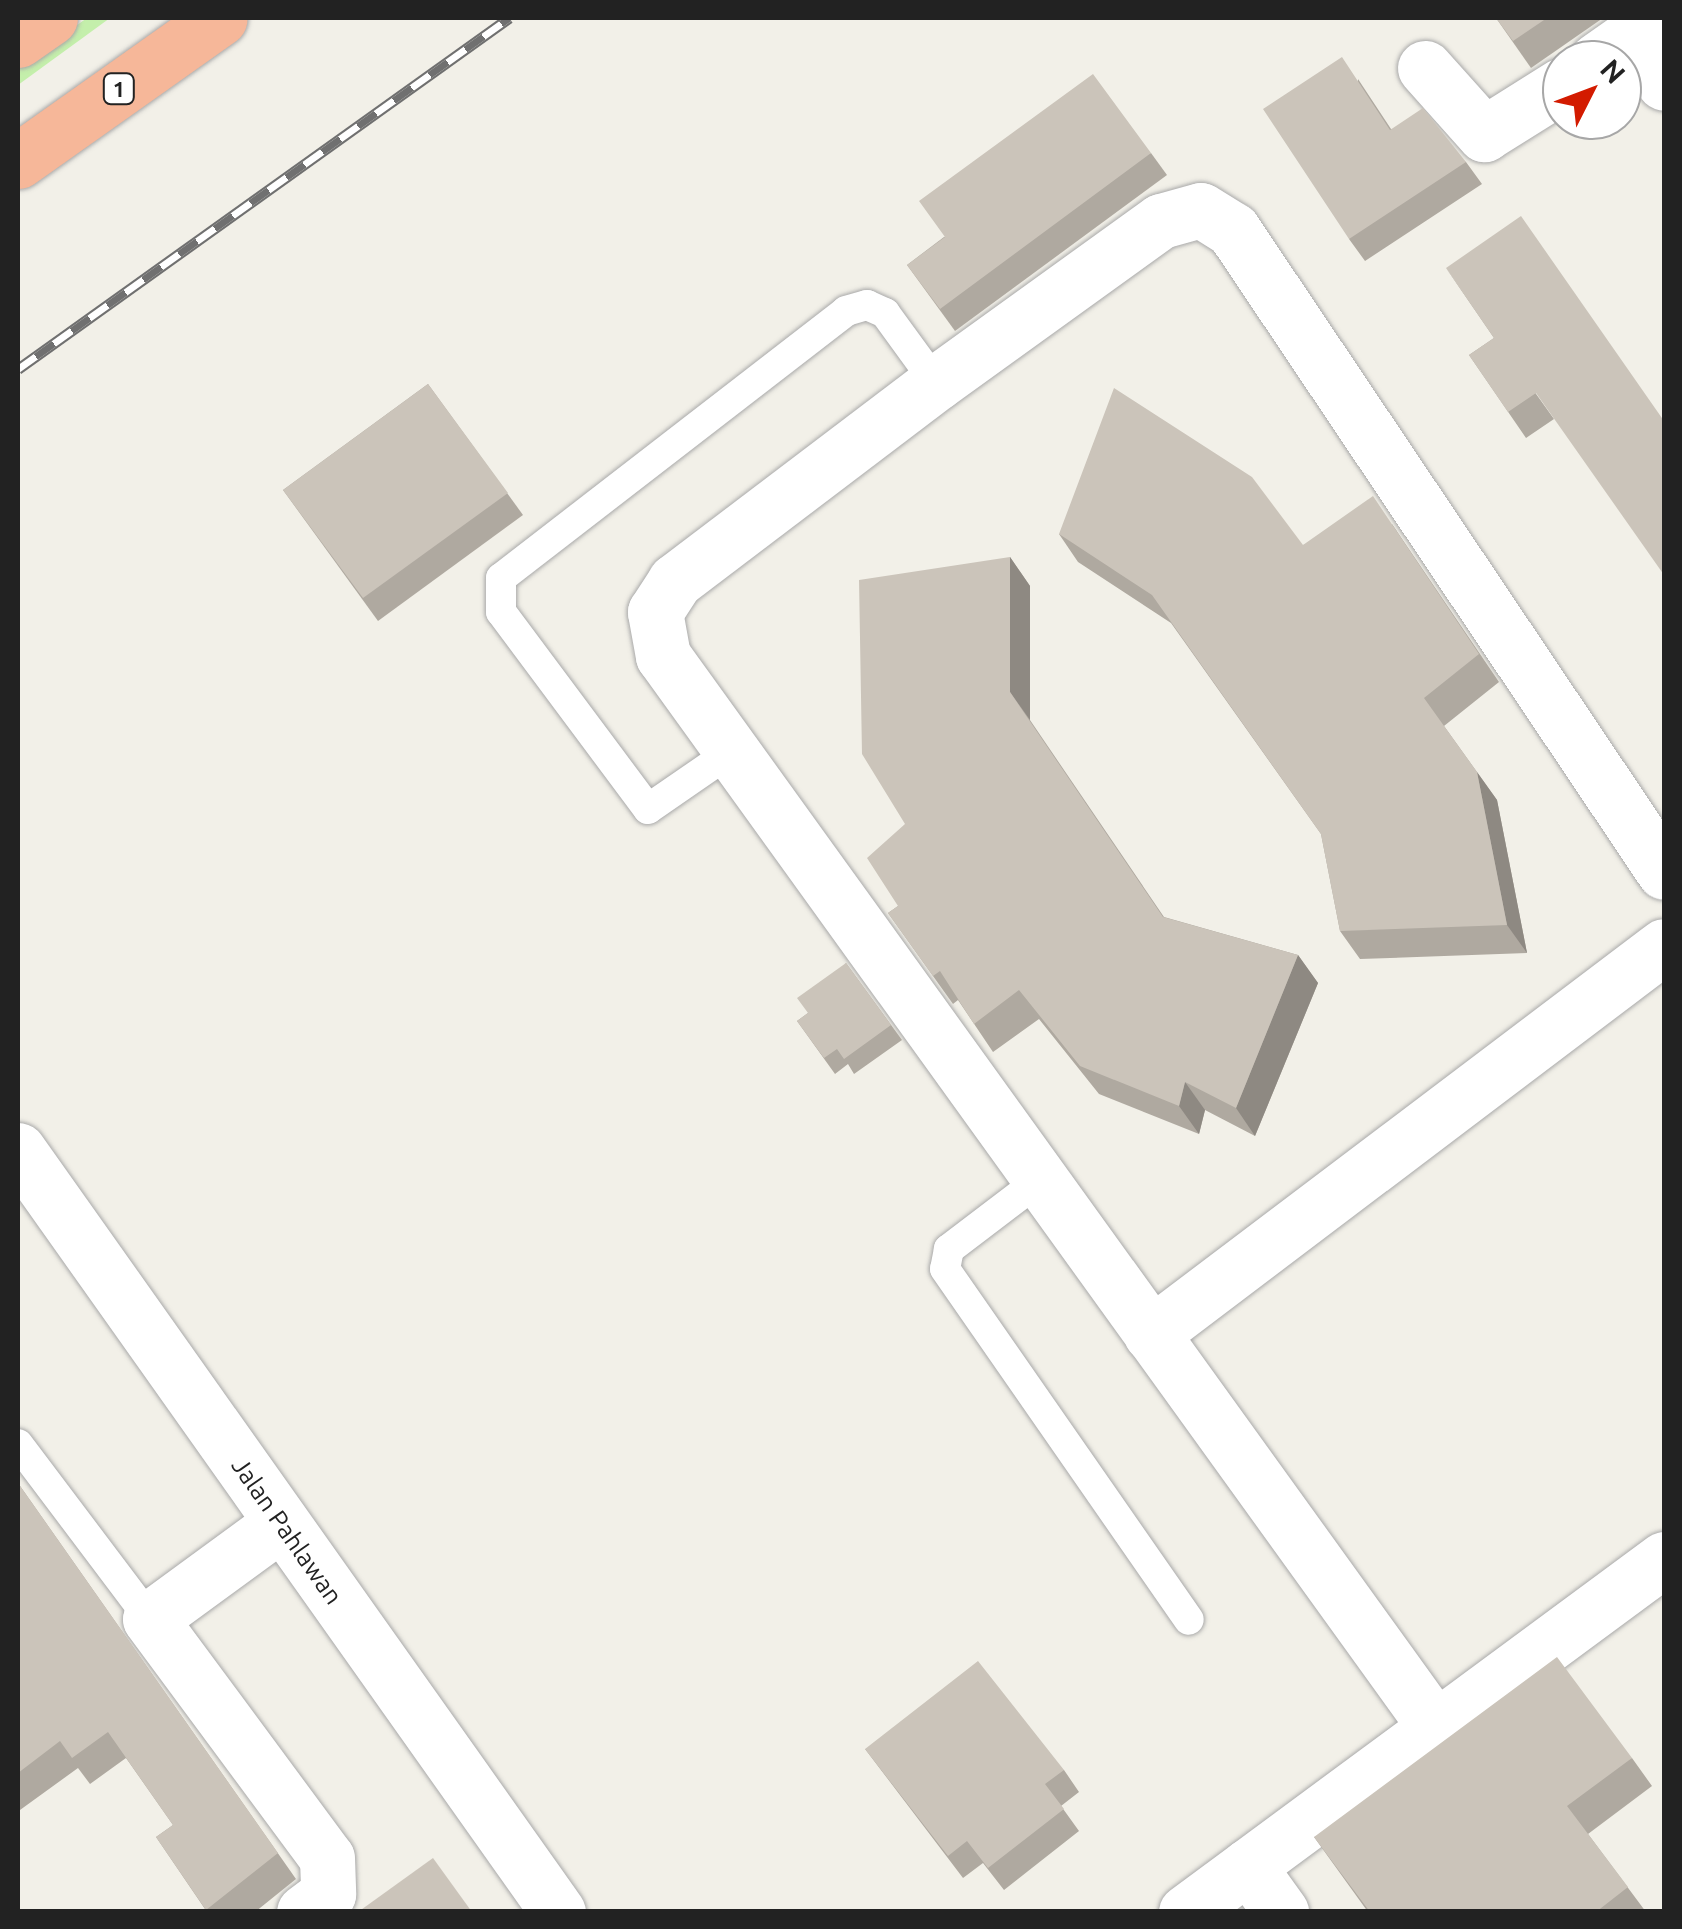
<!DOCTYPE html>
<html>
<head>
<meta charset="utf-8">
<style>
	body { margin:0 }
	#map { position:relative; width:1682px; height:1929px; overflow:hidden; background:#f2f0e8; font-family:Ubuntu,sans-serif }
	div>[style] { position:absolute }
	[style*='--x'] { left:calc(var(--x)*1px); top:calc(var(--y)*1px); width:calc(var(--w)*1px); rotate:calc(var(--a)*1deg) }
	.grass>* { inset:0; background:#c4efab }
	.roads { filter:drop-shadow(0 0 2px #a9a9a9) drop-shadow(0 0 2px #a9a9a9) }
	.service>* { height:30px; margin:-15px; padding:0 15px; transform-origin:15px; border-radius:15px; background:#fff }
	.minor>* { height:55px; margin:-27.5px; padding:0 27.5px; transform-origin:27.5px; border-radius:27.5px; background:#fff }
	.tertiary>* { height:55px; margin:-27.5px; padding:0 27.5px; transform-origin:27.5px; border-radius:27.5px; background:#fff }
	.trunk>* { height:55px; margin:-27.5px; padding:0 27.5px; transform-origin:27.5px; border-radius:27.5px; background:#f6b799 }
	.rail>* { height:11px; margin-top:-5.5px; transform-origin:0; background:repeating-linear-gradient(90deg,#fff 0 22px,#707070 0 44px); box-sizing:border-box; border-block:2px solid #707070 }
	.wall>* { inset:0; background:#afa9a0 }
	.shaded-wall>* { inset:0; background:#8e8982 }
	.building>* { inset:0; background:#cbc4ba }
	span { translate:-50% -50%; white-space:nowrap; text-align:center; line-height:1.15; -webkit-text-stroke:8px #fff; paint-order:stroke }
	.shield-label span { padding:2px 8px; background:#fff; border:2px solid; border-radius:8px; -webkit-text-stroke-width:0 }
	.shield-label { font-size:22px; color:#222; font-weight:700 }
	.street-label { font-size:25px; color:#222 }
	.frame { position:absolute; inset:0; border:20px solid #222; pointer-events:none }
	.north { position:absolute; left:1542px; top:40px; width:100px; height:100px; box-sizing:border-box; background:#fff; border:2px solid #a7a7a7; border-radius:50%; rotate:48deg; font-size:28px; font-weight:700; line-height:40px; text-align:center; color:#222 }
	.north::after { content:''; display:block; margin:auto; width:35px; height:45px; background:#d31b00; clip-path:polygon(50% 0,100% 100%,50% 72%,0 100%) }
</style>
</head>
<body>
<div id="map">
	<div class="grass">
		<div style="clip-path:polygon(87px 18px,110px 18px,18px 85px,18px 67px)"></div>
	</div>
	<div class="roads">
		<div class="service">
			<div style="--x:732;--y:751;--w:102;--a:145.4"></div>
			<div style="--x:648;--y:809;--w:246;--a:-126.7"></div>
			<div style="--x:501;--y:612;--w:34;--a:-90"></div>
			<div style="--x:501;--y:578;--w:436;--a:-37.7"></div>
			<div style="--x:846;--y:311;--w:22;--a:-16"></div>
			<div style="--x:867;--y:305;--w:20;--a:24"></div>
			<div style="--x:885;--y:313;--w:87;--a:53.9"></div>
			<div style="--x:1041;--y:1179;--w:116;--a:142.7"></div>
			<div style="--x:949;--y:1249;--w:20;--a:101"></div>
			<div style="--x:945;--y:1269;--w:427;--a:55.2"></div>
			<div style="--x:18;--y:1444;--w:219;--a:53"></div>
		</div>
		<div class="minor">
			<div style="--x:1631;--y:36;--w:57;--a:54.9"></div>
			<div style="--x:1597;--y:60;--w:73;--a:-35"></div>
			<div style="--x:1425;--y:68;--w:89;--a:48.2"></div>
			<div style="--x:1484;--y:134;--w:92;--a:-32.1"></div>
			<div style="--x:1151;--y:1334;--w:643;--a:-37.1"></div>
			<div style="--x:281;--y:1523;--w:162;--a:143.8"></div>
			<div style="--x:150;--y:1619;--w:297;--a:53.5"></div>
			<div style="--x:327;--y:1858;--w:36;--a:88"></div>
			<div style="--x:328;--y:1894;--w:30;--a:143"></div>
			<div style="--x:1436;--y:1728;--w:1322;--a:-125.79"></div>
			<div style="--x:663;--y:656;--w:45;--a:-100.3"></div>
			<div style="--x:655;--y:612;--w:37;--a:-57"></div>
			<div style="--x:675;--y:581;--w:328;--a:-37.2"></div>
			<div style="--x:936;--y:383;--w:277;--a:-35.8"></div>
			<div style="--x:1161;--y:221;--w:41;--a:-15.4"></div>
			<div style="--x:1201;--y:210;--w:38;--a:32"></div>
			<div style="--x:1233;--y:230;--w:773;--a:56.12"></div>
			<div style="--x:1248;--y:1866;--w:57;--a:54.3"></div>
			<div style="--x:1186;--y:1912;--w:594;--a:-36.45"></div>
		</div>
		<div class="tertiary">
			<div style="--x:18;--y:1150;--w:934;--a:54.68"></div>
		</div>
		<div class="trunk">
			<div style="--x:18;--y:40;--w:39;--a:-35"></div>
			<div style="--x:18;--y:161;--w:247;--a:-35.3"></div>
		</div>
	</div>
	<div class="rail">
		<div style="--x:18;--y:369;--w:604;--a:-35.56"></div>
	</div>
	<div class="wall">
		<div style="clip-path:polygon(1496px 18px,1603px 18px,1531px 68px)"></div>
		<div style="clip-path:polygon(1358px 79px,1391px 129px,1466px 162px,1482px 184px,1365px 261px,1349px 239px)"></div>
		<div style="clip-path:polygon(1151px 153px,1167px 175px,955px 331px,907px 265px,944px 237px)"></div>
		<div style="clip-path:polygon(1446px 268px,1554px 419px,1526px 438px,1469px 355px,1494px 338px)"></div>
		<div style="clip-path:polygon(428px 384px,523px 515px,378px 621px,283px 490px)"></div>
		<div style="clip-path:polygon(1392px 524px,1499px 682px,1444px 726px,1497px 800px,1527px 953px,1360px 959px,1340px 931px,1321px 834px,1171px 623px,1078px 562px,1059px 534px,1303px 545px)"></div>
		<div style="clip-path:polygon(1010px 557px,1030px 586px,1030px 720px,1164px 917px,1298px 955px,1318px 983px,1255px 1136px,1205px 1110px,1199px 1134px,1099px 1094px,1039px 1019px,993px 1052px,958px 1000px,953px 1004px,888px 913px,898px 906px,905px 824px)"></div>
		<div style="clip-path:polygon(846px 963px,902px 1040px,854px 1074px,848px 1064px,835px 1074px,797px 1021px,808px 1013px)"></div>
		<div style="clip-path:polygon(18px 1483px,296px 1879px,255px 1912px,207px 1912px,156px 1837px,173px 1825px,126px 1758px,90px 1784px,78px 1768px,20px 1810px,18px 1807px)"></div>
		<div style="clip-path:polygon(865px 1749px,1064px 1770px,1079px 1792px,1061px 1806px,1079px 1831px,1004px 1890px,983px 1863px,963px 1878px)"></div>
		<div style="clip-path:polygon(1632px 1758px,1652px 1786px,1588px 1834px,1646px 1912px,1368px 1912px,1314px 1837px)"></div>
	</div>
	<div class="shaded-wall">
		<div style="clip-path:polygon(1010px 557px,1030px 586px,1030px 720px,1010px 692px)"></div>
		<div style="clip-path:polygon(1477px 772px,1497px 800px,1527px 953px,1507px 925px)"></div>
		<div style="clip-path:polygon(1298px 955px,1318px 983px,1255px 1136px,1236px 1108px)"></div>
		<div style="clip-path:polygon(1185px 1082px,1205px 1110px,1199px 1134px,1179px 1106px)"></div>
	</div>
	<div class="building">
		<div style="clip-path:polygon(1496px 18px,1547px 18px,1513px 41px)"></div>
		<div style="clip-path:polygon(1342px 57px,1390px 130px,1423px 108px,1466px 162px,1349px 239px,1263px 109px)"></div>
		<div style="clip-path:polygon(1093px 74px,1151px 153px,940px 309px,907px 265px,945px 237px,919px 201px)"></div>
		<div style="clip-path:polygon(1521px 216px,1664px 421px,1664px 575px,1536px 393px,1508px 412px,1469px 355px,1494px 338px,1446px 268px)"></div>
		<div style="clip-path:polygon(428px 384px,508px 493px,363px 598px,283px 490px)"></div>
		<div style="clip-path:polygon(1114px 388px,1252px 477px,1303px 545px,1373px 496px,1479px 654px,1424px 698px,1477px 772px,1507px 925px,1340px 931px,1321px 834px,1152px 595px,1059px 534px)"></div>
		<div style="clip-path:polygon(1010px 557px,1010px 692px,1163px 917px,1298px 955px,1236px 1108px,1185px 1082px,1179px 1106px,1080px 1066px,1019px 990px,974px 1024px,940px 971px,933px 976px,888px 913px,898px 906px,867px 858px,905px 824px,862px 754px,859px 580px)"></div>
		<div style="clip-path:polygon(846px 963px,891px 1025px,844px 1059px,837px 1049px,824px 1058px,797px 1021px,808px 1013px,797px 998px)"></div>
		<div style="clip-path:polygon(18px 1483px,278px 1853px,206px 1910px,156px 1837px,173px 1825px,108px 1732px,72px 1758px,60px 1741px,18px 1773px)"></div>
		<div style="clip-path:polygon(1557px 1657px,1632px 1758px,1567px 1806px,1628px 1887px,1596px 1912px,1370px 1912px,1314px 1837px)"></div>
		<div style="clip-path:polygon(978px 1661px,1064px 1770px,1045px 1784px,1064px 1809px,988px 1868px,967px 1841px,948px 1856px,865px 1749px)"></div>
		<div style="clip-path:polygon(433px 1858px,472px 1912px,358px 1912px)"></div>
	</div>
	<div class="shield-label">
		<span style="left:119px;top:89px">1</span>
	</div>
	<div class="street-label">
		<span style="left:287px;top:1531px;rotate:55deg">Jalan Pahlawan</span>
	</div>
	<div class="frame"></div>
	<div class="north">N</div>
</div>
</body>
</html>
